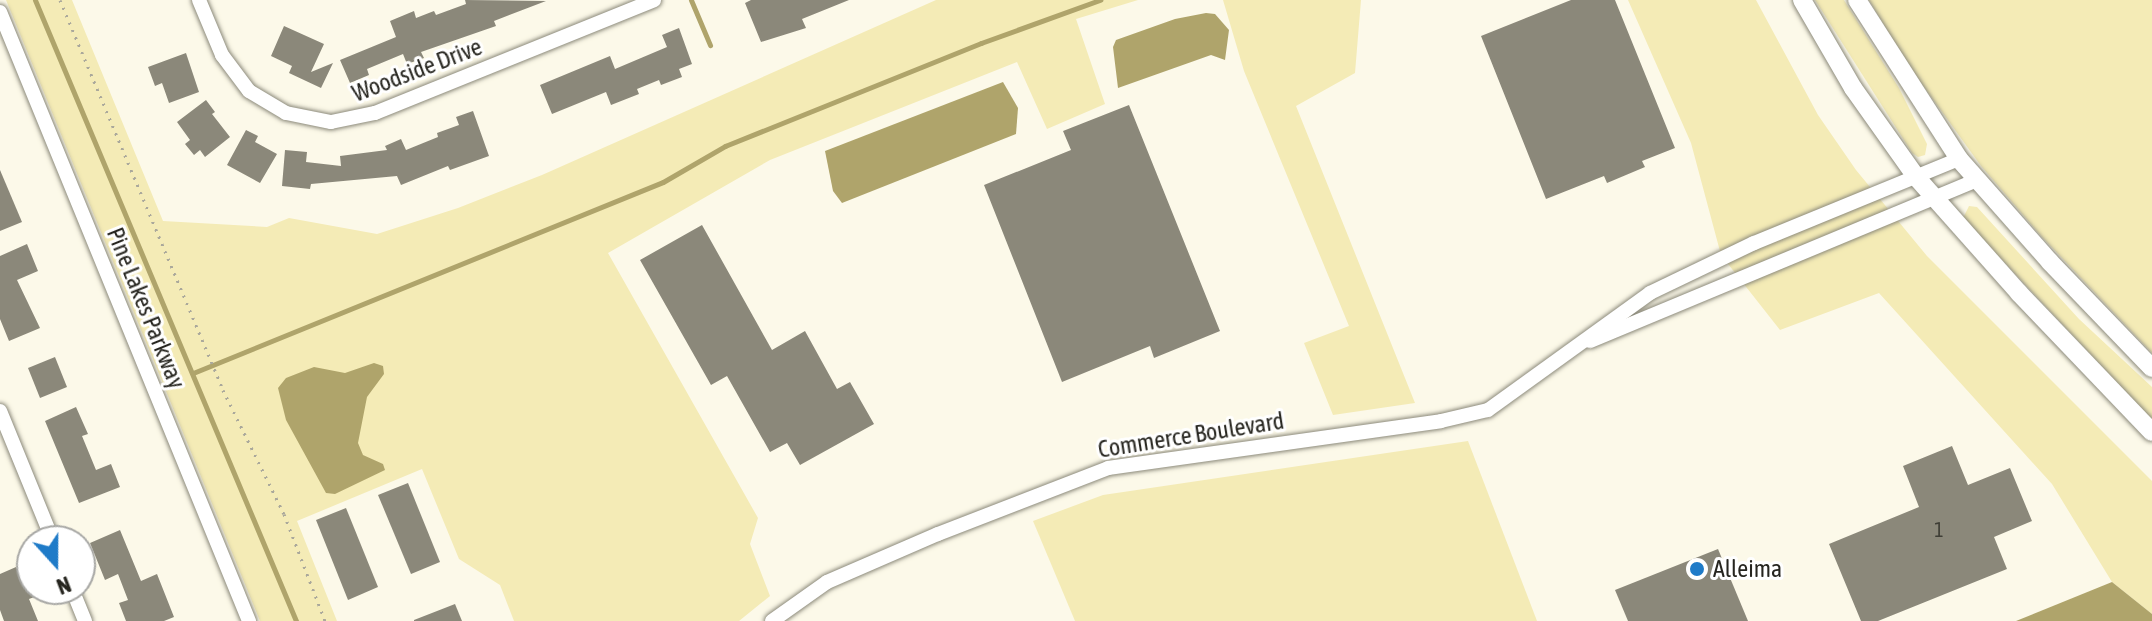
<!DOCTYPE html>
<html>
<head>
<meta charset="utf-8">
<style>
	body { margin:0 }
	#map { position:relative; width:2152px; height:621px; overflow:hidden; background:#fcf9e9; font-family:"Asap Condensed",sans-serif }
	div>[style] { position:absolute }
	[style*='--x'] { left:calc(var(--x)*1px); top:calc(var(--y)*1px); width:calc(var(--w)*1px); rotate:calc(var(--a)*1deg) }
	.green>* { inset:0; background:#f4ebb6 }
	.water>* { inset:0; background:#afa46b }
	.stream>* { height:5px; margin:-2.5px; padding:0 2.5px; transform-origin:2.5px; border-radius:2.5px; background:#afa46b }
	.building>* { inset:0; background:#8b887a }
	.path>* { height:3px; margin-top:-1.5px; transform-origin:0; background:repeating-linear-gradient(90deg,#aaa89b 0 2px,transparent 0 8px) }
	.roads { filter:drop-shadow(0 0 2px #8c8a7b) drop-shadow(0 0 2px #8c8a7b) }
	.minor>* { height:14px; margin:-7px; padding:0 7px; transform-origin:7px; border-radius:7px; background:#fff }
	.major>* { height:18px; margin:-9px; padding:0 9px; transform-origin:9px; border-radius:9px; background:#fff }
	.dots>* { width:22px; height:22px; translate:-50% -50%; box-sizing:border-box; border:4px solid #fff; border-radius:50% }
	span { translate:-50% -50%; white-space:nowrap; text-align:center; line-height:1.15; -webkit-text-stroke:6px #fff; paint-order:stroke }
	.number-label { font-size:20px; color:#3f3e36 }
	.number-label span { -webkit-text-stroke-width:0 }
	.street-label { font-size:24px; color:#26251f }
	.poi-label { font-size:24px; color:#26251f }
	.left { translate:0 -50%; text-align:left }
	.north { position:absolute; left:16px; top:525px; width:80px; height:80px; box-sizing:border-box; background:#fff; border:2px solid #a8a8a5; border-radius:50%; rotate:159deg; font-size:22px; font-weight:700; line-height:32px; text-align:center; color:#26251f }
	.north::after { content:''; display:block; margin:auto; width:28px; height:36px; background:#1f7bc8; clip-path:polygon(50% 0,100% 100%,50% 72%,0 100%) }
</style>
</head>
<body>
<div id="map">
	<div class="green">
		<div style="clip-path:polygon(6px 0,72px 0,163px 221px,267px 227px,289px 218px,377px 234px,458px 208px,542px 175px,936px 0,1138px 0,1076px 19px,1105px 104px,1047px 129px,1017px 62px,770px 160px,608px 253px,758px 518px,750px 544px,770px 596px,739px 621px,514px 621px,500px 585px,459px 559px,422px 469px,297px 521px,337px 621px,260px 621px)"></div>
		<div style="clip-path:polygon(1223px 0,1361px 0,1355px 73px,1296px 106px,1415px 403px,1333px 415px,1304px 343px,1349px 326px,1244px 71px)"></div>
		<div style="clip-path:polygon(1628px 0,1756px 0,1818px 115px,1856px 170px,1927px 256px,2152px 481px,2152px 614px,2112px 582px,2052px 484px,1879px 293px,1780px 330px,1721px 255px,1691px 143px)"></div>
		<div style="clip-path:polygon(1815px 0,1844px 0,1899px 88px,1927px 144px,1925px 155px,1918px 157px,1912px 153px)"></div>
		<div style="clip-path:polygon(1869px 0,2152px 0,2152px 353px,2041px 236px,1981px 166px,1906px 62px)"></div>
		<div style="clip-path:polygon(1969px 206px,1977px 207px,2079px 319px,2152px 387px,2152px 420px,1963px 218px)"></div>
		<div style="clip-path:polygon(1468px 441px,1537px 621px,1075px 621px,1033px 521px,1103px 495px)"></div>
	</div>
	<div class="water">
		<div style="clip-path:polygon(1206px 13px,1215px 14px,1229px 30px,1225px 60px,1211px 55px,1118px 88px,1113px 47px,1116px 40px,1175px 19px)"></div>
		<div style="clip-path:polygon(1003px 82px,1018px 108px,1016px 134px,842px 203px,833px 191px,825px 151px)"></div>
		<div style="clip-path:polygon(374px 363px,383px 366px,384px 374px,367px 397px,358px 443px,363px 455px,383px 464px,385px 470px,335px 494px,326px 493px,286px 420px,278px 388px,286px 378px,314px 367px,345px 373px)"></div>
		<div style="clip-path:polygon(2112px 582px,2152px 614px,2152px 621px,2016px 621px)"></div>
	</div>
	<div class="stream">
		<div style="--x:35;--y:0;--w:674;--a:67.2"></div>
		<div style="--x:691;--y:0;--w:49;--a:67.1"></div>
		<div style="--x:193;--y:373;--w:507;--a:-22.12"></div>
		<div style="--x:663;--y:182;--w:72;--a:-30.1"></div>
		<div style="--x:725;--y:146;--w:276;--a:-21.9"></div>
		<div style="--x:981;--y:43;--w:127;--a:-19.9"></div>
	</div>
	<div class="building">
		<div style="clip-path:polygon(465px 0,546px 1px,494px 21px,496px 26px,421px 52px,424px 58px,407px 64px,403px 54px,367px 69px,369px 75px,350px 83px,340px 60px,396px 37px,390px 21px,414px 11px,416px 18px,434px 11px,436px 15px,466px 4px)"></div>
		<div style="clip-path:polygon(751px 0,849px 0,802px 19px,806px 28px,761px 42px,745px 3px)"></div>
		<div style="clip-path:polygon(1571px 0,1615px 0,1675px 148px,1642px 161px,1645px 167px,1607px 183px,1604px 176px,1546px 199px,1481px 36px)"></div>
		<div style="clip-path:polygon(284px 26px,324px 44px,311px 72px,333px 63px,321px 88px,289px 73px,292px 66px,271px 56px)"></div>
		<div style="clip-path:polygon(679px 28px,692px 64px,679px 69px,682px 77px,661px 85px,659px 80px,637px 89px,639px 94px,611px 105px,606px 92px,552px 114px,540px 85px,610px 56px,615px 69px,667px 47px,662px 35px)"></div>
		<div style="clip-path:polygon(186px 53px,199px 92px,169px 103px,162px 83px,155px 86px,148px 67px)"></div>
		<div style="clip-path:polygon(206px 100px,215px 112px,212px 114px,230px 137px,205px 157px,200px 150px,194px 155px,185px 144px,190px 140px,177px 122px)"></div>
		<div style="clip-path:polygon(1129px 105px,1220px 331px,1154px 358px,1150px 346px,1062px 382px,984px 185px,1071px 150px,1063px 131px)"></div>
		<div style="clip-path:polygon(473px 111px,489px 156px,450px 170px,448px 166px,401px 185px,397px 176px,311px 184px,310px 189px,282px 186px,285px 150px,307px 152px,306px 162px,341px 166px,340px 156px,387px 150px,385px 146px,401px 139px,406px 150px,438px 137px,437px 133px,459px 125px,456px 117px)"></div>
		<div style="clip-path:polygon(246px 130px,258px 136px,255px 142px,277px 154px,260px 183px,227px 165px)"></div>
		<div style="clip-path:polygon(0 170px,22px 222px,0 231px)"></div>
		<div style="clip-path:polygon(702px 225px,772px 350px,805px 331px,837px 389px,850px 382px,874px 424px,800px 465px,787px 443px,770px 452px,727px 376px,711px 385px,640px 260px)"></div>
		<div style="clip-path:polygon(27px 244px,38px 271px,17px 280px,40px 328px,9px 341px,0 319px,0 256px)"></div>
		<div style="clip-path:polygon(55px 357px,67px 387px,40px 398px,28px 368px)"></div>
		<div style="clip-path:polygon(76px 407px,88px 434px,82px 436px,96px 470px,111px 464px,120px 487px,79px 503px,45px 421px)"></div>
		<div style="clip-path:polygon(1952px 446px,1968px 485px,2010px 468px,2032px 521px,1994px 537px,2007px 569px,1878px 621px,1861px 621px,1829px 544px,1919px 507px,1903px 466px)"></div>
		<div style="clip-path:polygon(408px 483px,440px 562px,411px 574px,378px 495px)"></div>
		<div style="clip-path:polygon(346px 508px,378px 587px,348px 600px,316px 520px)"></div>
		<div style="clip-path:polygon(120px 530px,141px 581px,157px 574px,174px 617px,164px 621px,126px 621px,119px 603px,128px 600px,118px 574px,105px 580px,90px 543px)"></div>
		<div style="clip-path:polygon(1718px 549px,1748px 621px,1628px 621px,1615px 590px)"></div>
		<div style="clip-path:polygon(16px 567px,22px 580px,29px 577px,34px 589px,37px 596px,29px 599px,38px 621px,4px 621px,0 610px,0 574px)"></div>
		<div style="clip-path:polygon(455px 604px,462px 621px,414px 621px,414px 620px)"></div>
	</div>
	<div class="path">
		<div style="--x:60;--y:0;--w:423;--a:67.3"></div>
		<div style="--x:223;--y:390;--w:138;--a:63.8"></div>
		<div style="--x:284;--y:514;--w:115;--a:69"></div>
	</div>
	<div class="roads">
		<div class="minor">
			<div style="--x:199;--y:0;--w:60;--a:67.3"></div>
			<div style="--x:222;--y:55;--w:45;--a:53.1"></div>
			<div style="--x:249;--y:91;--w:43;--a:30.7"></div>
			<div style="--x:286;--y:113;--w:46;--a:11.3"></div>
			<div style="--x:331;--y:122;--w:45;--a:-11.6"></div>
			<div style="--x:375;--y:113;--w:301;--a:-22"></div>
			<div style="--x:0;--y:12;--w:658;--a:67.76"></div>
			<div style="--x:1590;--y:341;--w:418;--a:-22.6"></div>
			<div style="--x:0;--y:411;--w:140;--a:67.8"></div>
			<div style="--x:72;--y:589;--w:35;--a:68"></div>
			<div style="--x:772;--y:621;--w:67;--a:-35.3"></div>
			<div style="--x:827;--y:582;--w:121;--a:-23.4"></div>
			<div style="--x:938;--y:534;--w:182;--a:-21.2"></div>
			<div style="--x:1108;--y:468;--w:336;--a:-8"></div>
			<div style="--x:1441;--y:421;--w:48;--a:-13.2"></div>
			<div style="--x:1488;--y:410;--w:200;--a:-35.8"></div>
			<div style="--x:1650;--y:293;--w:115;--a:-25.7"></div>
			<div style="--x:1754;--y:243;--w:222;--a:-22.3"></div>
		</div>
		<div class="major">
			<div style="--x:1802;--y:0;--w:102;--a:59.9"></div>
			<div style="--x:1853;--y:88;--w:110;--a:54.6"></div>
			<div style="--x:1917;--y:178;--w:154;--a:48.4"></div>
			<div style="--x:2019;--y:293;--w:192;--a:46.3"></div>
			<div style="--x:1857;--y:0;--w:189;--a:57.3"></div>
			<div style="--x:1959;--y:159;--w:137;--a:48.5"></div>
			<div style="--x:2050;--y:262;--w:147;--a:46.1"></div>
		</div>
	</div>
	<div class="dots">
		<div style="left:1697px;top:569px;background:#1f7bc8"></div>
	</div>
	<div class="number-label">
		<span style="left:1939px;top:529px">1</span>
	</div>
	<div class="street-label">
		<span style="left:417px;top:70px;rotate:-21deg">Woodside Drive</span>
		<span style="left:146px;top:308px;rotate:68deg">Pine Lakes Parkway</span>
		<span style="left:1191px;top:435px;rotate:-9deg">Commerce Boulevard</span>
	</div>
	<div class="poi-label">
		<span class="left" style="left:1713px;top:569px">Alleima</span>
	</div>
	<div class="north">N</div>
</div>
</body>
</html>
